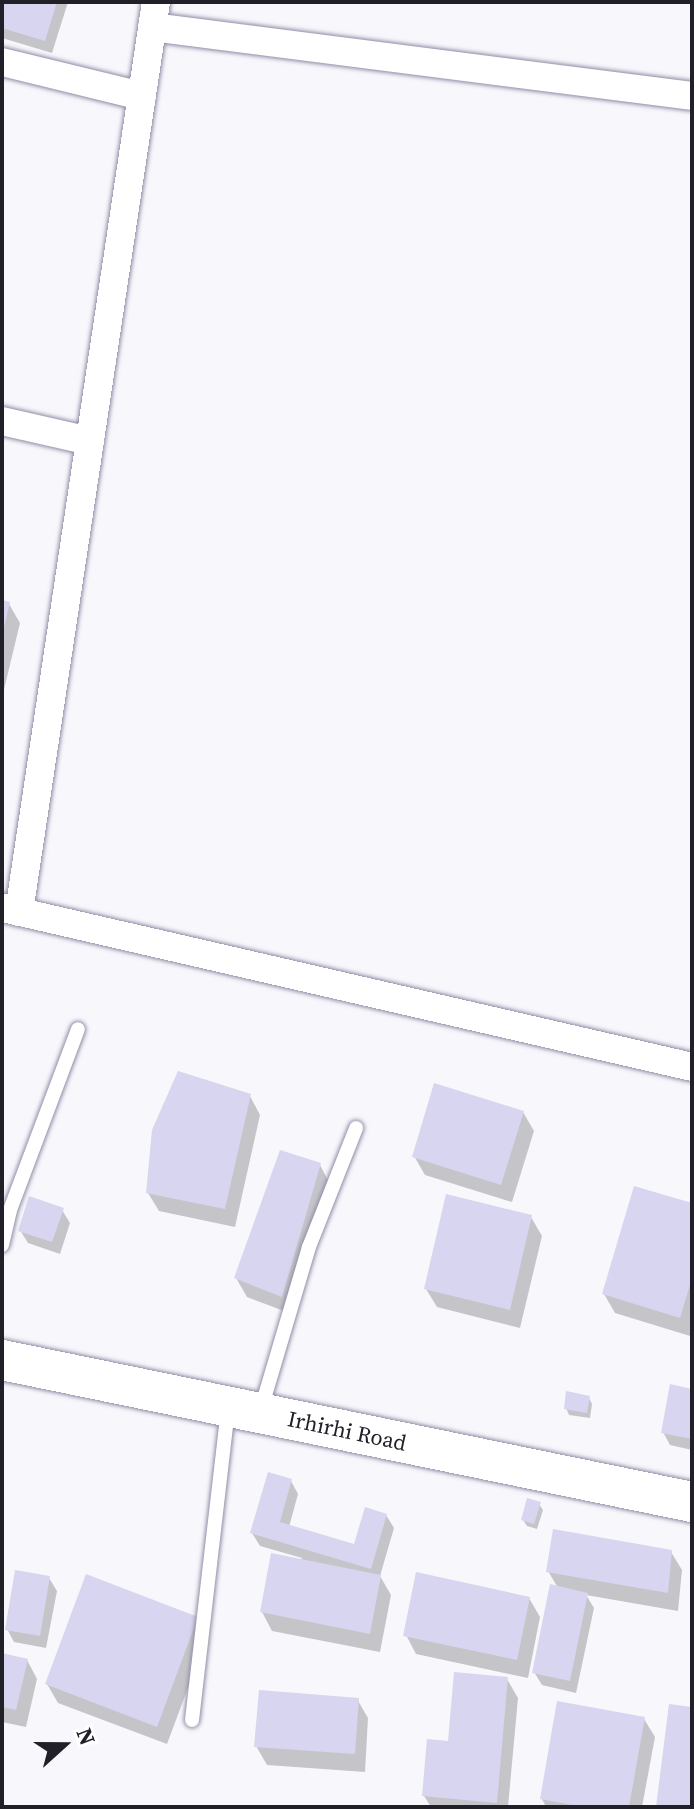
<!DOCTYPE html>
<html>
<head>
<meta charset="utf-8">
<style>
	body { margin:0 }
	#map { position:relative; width:694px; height:1809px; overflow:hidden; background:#f7f7fc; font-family:"Source Serif 4",serif }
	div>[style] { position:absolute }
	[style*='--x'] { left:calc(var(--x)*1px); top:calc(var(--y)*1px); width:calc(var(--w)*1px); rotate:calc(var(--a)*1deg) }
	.shadow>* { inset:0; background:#0003 }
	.building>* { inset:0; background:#d7d5ef }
	.roads { filter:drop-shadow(0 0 2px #908da6) drop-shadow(0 0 2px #908da6) }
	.lane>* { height:14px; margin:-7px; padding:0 7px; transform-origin:7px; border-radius:7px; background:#fff }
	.street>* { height:28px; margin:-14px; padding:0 14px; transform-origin:14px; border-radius:14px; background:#fff }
	.secondary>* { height:40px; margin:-20px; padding:0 20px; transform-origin:20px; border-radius:20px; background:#fff }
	span { translate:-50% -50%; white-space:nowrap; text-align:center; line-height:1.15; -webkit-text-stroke:6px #fff; paint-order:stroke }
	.street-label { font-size:22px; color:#212029 }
	.frame { position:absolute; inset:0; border:4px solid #212029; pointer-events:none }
	.north { position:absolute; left:24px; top:1705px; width:80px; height:80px; -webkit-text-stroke:6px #fff; paint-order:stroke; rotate:69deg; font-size:22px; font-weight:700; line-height:32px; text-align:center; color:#212029 }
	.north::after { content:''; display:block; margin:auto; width:28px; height:36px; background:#212029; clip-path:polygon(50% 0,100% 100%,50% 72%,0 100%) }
</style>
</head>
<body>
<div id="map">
	<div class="shadow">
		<div style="clip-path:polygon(2px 2px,68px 2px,52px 53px,2px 38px)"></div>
		<div style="clip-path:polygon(2px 602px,9px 604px,20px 623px,2px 698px)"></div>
		<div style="clip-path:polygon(250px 1096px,260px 1115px,235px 1227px,159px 1211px,148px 1193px)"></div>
		<div style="clip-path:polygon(523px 1112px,534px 1131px,512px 1202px,425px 1175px,414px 1156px)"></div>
		<div style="clip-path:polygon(320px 1165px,330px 1184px,292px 1314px,247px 1297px,236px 1278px)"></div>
		<div style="clip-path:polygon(692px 1205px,690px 1336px,615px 1313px,604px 1294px)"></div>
		<div style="clip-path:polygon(62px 1210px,70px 1223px,60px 1254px,28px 1243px,20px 1230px)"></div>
		<div style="clip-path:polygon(531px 1217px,542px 1236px,520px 1328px,437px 1307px,426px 1289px)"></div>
		<div style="clip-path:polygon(692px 1391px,692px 1450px,670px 1445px,663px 1432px)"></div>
		<div style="clip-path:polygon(589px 1398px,592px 1404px,590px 1418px,569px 1415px,566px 1408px)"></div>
		<div style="clip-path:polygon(291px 1481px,298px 1494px,289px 1527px,356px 1547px,386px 1515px,394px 1528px,380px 1576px,391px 1595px,380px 1652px,272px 1631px,262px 1612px,302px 1558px,260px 1546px,252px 1533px)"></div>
		<div style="clip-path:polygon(539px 1504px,543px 1510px,537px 1529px,527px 1526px,523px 1520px)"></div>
		<div style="clip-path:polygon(671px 1552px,682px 1570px,678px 1611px,586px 1595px,594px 1608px,576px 1693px,542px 1685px,534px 1672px,558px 1588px,548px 1571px)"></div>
		<div style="clip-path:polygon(49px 1578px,57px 1591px,46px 1648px,14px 1642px,7px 1629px)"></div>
		<div style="clip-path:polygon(529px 1598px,540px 1617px,528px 1678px,416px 1654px,406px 1635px)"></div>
		<div style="clip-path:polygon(197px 1618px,207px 1637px,167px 1744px,58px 1703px,47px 1684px)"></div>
		<div style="clip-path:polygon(2px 1655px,27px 1660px,37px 1679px,26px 1727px,2px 1722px)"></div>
		<div style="clip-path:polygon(507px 1679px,518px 1698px,508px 1807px,431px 1807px,424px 1796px,450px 1743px)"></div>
		<div style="clip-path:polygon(357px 1699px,368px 1718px,365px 1772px,267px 1765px,256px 1746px)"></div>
		<div style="clip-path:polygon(644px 1719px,655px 1737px,642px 1807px,546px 1807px,542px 1799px)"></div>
	</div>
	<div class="building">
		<div style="clip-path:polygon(2px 2px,57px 2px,45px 41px,2px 28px)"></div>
		<div style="clip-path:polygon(2px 600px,10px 602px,3px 632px,2px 632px)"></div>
		<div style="clip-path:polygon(178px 1071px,251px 1094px,225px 1209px,146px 1193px,152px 1130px)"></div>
		<div style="clip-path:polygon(434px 1083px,524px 1111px,501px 1185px,412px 1157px)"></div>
		<div style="clip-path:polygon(280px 1150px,321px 1163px,282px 1297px,234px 1278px)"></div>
		<div style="clip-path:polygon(634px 1186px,692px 1203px,692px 1278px,680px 1318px,602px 1294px)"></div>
		<div style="clip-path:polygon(446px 1194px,532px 1215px,510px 1310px,424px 1289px)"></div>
		<div style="clip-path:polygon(29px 1196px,64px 1208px,52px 1242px,18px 1231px)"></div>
		<div style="clip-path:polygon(670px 1384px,692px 1389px,692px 1439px,661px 1433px)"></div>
		<div style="clip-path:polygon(566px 1391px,590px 1396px,587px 1413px,564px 1409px)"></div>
		<div style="clip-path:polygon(268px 1472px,292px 1479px,280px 1522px,354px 1544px,365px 1507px,387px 1514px,371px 1569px,250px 1533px)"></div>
		<div style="clip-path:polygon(527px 1498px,541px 1502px,534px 1524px,521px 1520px)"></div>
		<div style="clip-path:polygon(553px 1529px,672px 1550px,668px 1593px,546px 1572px)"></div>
		<div style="clip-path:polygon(271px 1553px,381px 1575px,370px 1634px,260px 1612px)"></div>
		<div style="clip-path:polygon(15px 1570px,50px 1576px,40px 1636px,5px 1630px)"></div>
		<div style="clip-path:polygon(416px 1572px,530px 1597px,517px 1660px,403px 1636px)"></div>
		<div style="clip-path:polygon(86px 1574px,198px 1617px,157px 1727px,45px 1684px)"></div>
		<div style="clip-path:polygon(550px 1584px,588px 1593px,570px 1681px,532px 1673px)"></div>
		<div style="clip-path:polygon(2px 1653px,28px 1659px,16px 1710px,2px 1707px)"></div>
		<div style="clip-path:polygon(454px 1672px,508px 1677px,497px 1803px,422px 1796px,427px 1739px,448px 1741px)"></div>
		<div style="clip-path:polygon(259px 1690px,359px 1698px,355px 1754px,254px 1747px)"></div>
		<div style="clip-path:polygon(557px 1701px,645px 1717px,629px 1807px,583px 1807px,540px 1799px)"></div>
		<div style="clip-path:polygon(669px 1704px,692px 1707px,692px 1807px,656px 1807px)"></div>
	</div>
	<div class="roads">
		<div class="lane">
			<div style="--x:2;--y:1245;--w:36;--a:-77"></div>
			<div style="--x:10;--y:1210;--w:193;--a:-69.4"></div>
			<div style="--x:261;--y:1409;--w:169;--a:-73.5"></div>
			<div style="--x:309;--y:1247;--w:128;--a:-68.4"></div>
			<div style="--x:192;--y:1720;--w:311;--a:-83.4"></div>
		</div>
		<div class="street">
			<div style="--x:152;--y:27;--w:544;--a:7.28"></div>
			<div style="--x:2;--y:62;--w:144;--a:13.7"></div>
			<div style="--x:2;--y:421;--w:90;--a:12.8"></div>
			<div style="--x:3;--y:908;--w:707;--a:12.99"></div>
			<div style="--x:19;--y:912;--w:920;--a:-81.44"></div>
		</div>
		<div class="secondary">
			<div style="--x:2;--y:1360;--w:704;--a:11.63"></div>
		</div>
	</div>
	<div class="street-label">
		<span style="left:347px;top:1431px;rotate:12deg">Irhirhi Road</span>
	</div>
	<div class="frame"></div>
	<div class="north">N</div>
</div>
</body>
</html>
